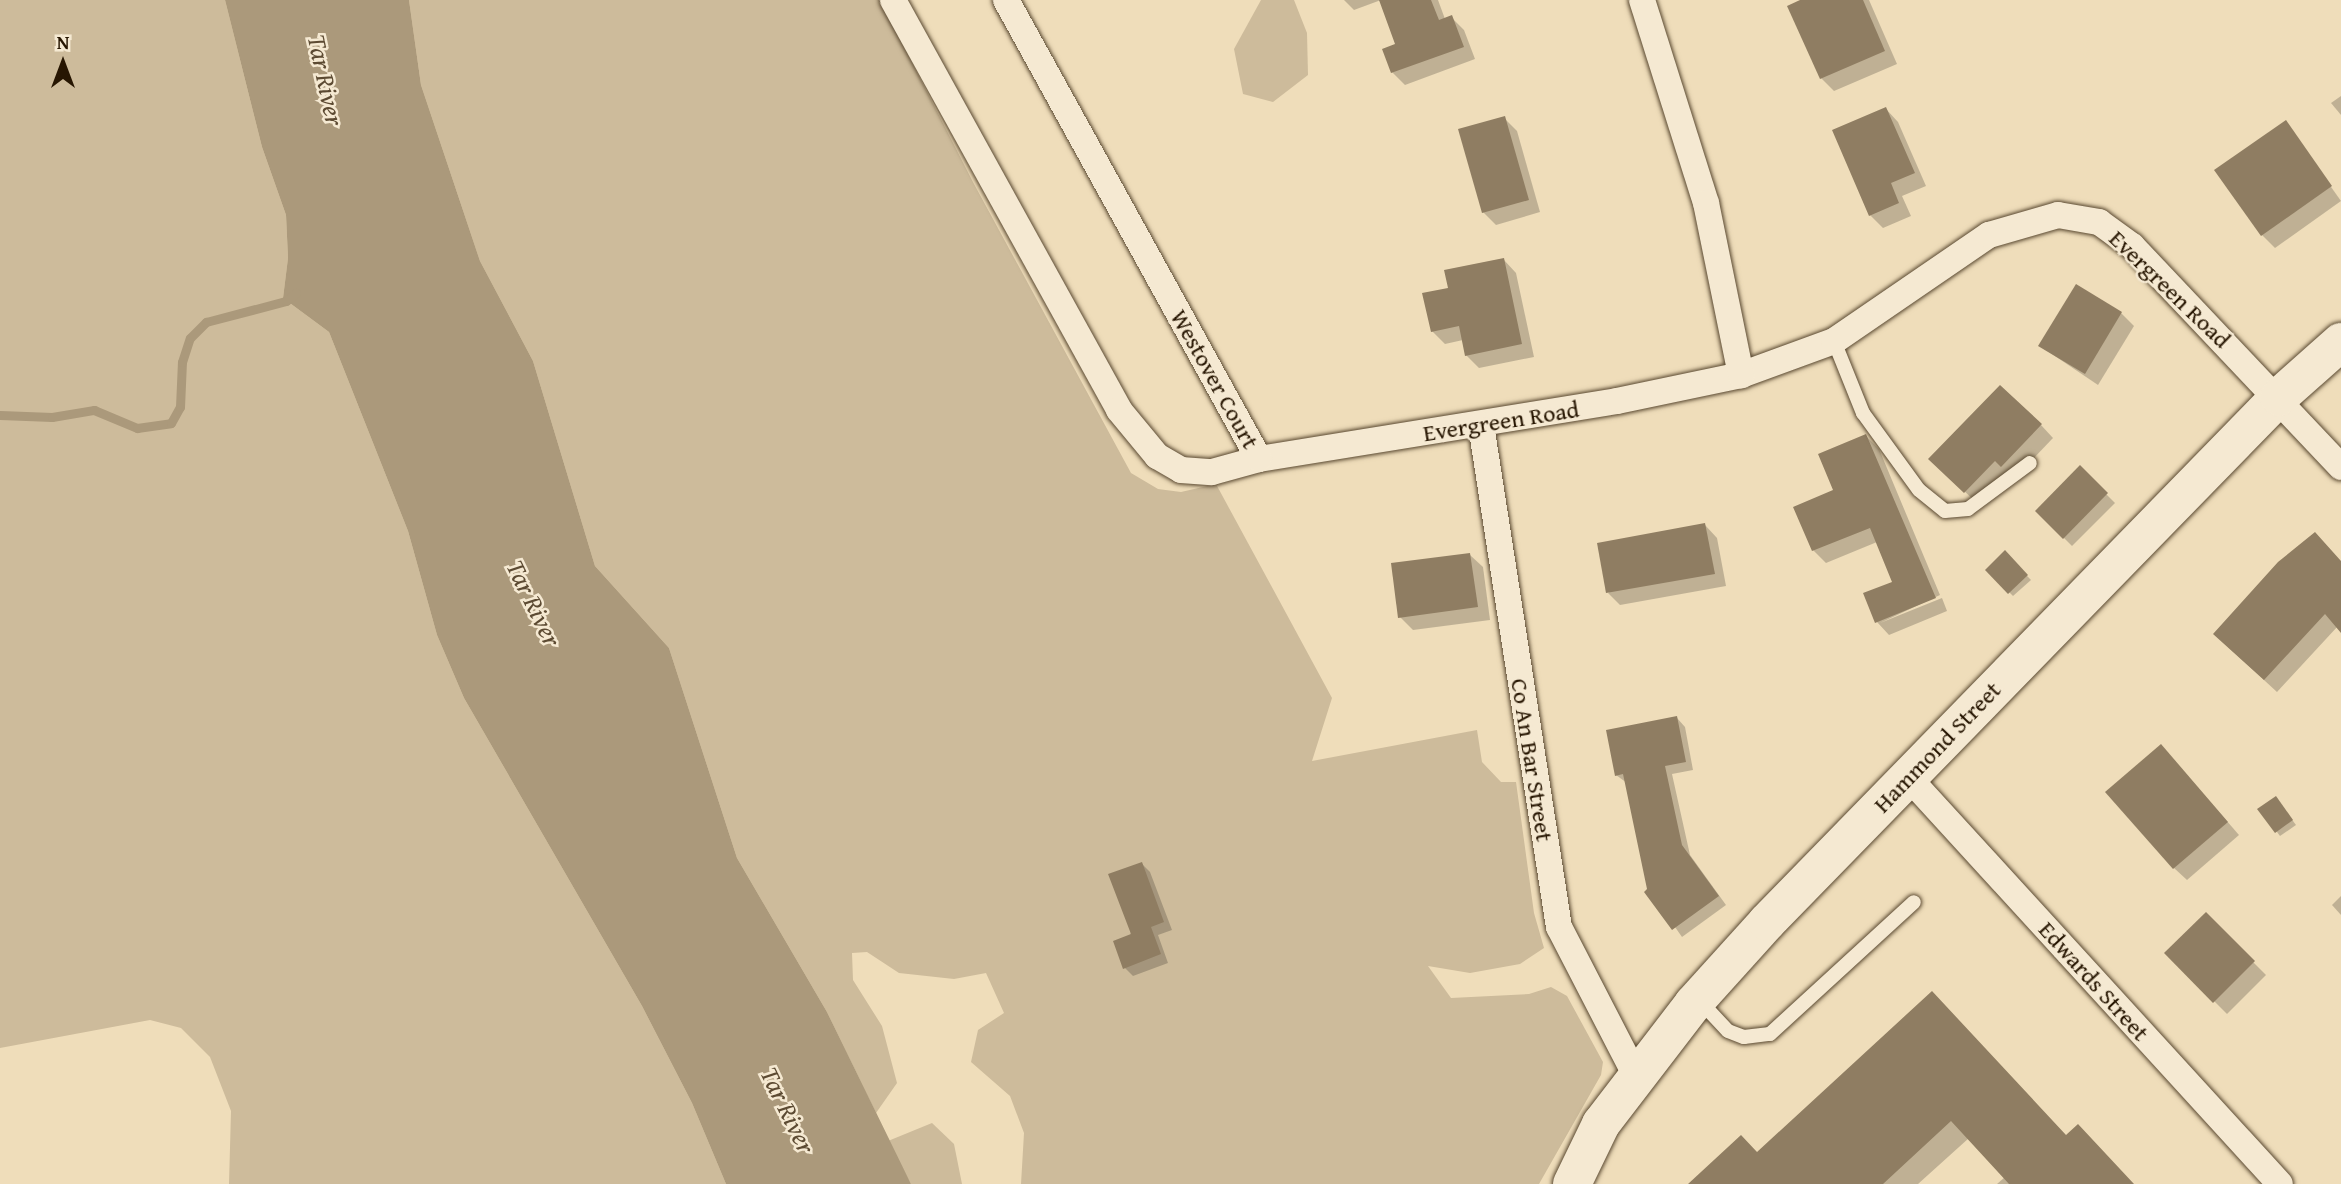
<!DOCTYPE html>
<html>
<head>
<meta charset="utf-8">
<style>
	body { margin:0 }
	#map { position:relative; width:2341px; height:1184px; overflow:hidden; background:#efddba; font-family:"Gentium Book Plus",serif }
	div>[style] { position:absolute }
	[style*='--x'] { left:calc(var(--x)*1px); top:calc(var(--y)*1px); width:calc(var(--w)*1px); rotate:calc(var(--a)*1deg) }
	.green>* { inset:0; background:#cdbb9b }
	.water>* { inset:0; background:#ab997b }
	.shadow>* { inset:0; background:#0003 }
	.stream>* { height:9px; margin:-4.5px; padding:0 4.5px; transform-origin:4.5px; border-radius:4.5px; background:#ab997b }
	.building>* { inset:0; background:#8f7d62 }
	.roads { filter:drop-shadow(0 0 2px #594830) drop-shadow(0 0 2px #594830) }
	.lane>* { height:14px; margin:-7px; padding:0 7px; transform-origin:7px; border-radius:7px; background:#f5e9d2 }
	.street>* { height:26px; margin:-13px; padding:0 13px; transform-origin:13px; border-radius:13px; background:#f5e9d2 }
	.secondary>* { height:38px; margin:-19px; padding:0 19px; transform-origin:19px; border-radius:19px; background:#f5e9d2 }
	span { translate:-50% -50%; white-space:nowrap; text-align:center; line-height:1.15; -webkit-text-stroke:5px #f5e9d2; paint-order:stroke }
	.street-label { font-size:24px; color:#271602 }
	.water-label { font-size:26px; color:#5c4a32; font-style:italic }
	.north { position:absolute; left:28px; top:28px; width:70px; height:70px; -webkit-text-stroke:5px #f5e9d2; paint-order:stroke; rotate:0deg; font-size:19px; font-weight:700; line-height:28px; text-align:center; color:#271602 }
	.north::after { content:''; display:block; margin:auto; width:24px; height:32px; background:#271602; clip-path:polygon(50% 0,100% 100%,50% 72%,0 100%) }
</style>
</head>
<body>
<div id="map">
	<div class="green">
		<div style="clip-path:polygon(0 0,225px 0,262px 147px,286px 215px,288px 258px,283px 298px,329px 332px,408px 531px,437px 635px,464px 698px,642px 1006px,692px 1103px,726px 1184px,229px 1184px,231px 1111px,210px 1057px,181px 1028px,150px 1020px,0 1048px)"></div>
		<div style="clip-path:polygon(409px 0,880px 0,974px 184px,1131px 473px,1158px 489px,1181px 492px,1216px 484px,1332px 698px,1312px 761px,1477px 730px,1482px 762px,1501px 782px,1516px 782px,1534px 913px,1544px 948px,1520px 964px,1470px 973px,1428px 966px,1451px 998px,1529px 994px,1551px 987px,1567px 996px,1603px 1062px,1601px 1075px,1539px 1184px,1021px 1184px,1024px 1133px,1010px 1096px,971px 1062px,978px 1030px,1004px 1013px,986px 973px,954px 979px,899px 973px,867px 952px,852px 953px,853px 980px,882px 1026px,897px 1083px,876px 1113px,827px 1012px,737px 858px,669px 648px,595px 566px,533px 361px,480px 261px,421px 85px)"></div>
		<div style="clip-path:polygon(1261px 0,1294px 0,1307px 33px,1308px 75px,1273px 102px,1243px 94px,1234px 49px)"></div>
		<div style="clip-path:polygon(932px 1123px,954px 1144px,962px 1184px,911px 1184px,888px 1141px)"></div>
	</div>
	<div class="water">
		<div style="clip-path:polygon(225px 0,409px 0,421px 85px,480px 261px,533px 361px,595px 566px,669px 648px,737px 858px,827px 1012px,911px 1184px,726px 1184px,692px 1103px,642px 1006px,464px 698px,437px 635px,408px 531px,329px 332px,283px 298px,288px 258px,286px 215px,262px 147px)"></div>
	</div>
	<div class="shadow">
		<div style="clip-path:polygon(1344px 0,1381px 0,1354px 10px)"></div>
		<div style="clip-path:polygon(1381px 0,1438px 0,1445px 19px,1451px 17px,1464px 30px,1475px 59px,1405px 85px,1392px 72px,1398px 45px)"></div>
		<div style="clip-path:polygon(1805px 0,1869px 0,1897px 64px,1834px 91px,1821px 78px)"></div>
		<div style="clip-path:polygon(2341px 96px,2341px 115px,2331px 103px)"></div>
		<div style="clip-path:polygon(1886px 109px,1898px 122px,1926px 186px,1902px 196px,1911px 216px,1883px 228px,1870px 215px)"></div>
		<div style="clip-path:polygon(1504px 118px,1517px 131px,1540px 212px,1496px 225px,1483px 212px)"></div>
		<div style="clip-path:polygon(2285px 122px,2341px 201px,2275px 248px,2262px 235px)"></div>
		<div style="clip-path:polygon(1504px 260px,1516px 273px,1534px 357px,1479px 368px,1466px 355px,1463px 340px,1445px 344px,1432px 331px,1450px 289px)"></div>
		<div style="clip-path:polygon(2121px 313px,2134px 326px,2098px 385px,2040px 346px)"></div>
		<div style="clip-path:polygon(2041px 425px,2053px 438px,2015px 478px,1978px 504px,1944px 472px)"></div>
		<div style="clip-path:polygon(1866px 436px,1879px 449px,1940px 595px,1880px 623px,1942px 598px,1947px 611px,1889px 635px,1877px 622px,1894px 583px,1877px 542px,1826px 563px,1813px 550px,1835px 491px)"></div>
		<div style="clip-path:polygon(2080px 468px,2115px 503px,2072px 546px,2037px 511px)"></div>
		<div style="clip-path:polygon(1705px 525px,1717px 538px,1726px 586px,1620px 605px,1608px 593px)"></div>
		<div style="clip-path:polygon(2005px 553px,2031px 580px,2013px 596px,1987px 570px)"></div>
		<div style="clip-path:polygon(1470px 555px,1483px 567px,1490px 620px,1413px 630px,1400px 617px)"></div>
		<div style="clip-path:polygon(2341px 561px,2341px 629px,2338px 626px,2277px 692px,2228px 647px)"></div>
		<div style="clip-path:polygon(1677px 718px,1685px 727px,1693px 770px,1672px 774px,1690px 855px,1726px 905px,1682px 937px,1649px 890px,1627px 783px,1616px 775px)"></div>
		<div style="clip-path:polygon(2173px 759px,2239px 835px,2187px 880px,2174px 868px)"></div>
		<div style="clip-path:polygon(2279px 802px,2296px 825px,2280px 836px,2260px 809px)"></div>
		<div style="clip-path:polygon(1142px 864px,1150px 872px,1172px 930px,1158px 935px,1168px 963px,1133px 976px,1125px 968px)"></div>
		<div style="clip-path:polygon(2341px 896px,2341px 915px,2332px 905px)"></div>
		<div style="clip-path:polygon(2206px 915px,2266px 975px,2227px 1014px,2166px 953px)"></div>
		<div style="clip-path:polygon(1932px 993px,2067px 1137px,2133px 1184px,1997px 1184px,2005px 1177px,1969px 1138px,1918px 1184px,1691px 1184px,1758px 1154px)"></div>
	</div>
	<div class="stream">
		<div style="--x:0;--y:415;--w:52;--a:2.2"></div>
		<div style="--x:52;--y:417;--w:43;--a:-9.5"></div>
		<div style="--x:94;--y:410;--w:47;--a:22.7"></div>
		<div style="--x:137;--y:428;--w:34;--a:-8"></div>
		<div style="--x:171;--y:423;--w:18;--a:-61"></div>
		<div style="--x:180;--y:407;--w:45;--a:-87.5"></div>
		<div style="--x:182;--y:362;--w:25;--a:-72"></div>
		<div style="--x:190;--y:338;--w:23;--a:-45"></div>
		<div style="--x:206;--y:322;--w:83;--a:-14.7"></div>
		<div style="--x:286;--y:301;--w:13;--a:-39"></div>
	</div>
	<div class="building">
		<div style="clip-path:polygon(1379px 0,1431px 0,1439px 20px,1452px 15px,1464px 47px,1391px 73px,1382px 49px,1395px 44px)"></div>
		<div style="clip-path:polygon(1800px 0,1863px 0,1885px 51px,1820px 79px,1787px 6px)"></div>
		<div style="clip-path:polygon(1886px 107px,1915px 173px,1891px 183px,1899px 203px,1869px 216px,1832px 130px)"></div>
		<div style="clip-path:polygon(1505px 116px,1529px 200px,1482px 213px,1458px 129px)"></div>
		<div style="clip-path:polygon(2286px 120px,2332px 186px,2261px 236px,2214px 170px)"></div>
		<div style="clip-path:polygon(1504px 258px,1522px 344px,1465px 356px,1459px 326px,1431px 332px,1422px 293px,1448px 288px,1444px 270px)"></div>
		<div style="clip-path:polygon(2076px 284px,2122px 312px,2085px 374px,2038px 346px)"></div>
		<div style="clip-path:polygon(2000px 385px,2042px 424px,2001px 467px,1995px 461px,1964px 493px,1928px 459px)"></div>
		<div style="clip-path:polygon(1866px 434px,1936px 598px,1875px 623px,1863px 593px,1892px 582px,1870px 528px,1812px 551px,1793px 507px,1833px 490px,1818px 454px)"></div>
		<div style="clip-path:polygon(2080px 465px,2108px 493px,2063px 539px,2035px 511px)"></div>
		<div style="clip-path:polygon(1705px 523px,1715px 574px,1606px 593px,1597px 543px)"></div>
		<div style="clip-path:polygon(2315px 532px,2341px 561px,2341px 633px,2325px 614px,2264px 680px,2213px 634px,2278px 562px)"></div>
		<div style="clip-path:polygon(2005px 550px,2028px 575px,2008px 594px,1985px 570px)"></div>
		<div style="clip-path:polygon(1470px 553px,1478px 607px,1398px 618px,1391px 563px)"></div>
		<div style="clip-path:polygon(1677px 716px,1686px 762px,1665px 766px,1682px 845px,1719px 896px,1672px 930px,1644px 892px,1647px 889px,1623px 774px,1615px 776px,1606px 730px)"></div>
		<div style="clip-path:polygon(2161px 744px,2228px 822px,2173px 869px,2105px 792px)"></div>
		<div style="clip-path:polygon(2276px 796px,2293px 820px,2275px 833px,2257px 809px)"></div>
		<div style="clip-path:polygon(1142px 862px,1164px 922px,1151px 927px,1161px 954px,1123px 969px,1113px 941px,1131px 934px,1108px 874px)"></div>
		<div style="clip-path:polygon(2206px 912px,2255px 961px,2213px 1003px,2164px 953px)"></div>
		<div style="clip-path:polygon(1932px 991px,2066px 1135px,2078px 1124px,2134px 1184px,2009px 1184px,1951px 1121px,1883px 1184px,1688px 1184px,1741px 1135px,1757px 1152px)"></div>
	</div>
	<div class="roads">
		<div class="lane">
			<div style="--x:1834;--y:341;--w:78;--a:68.1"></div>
			<div style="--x:1863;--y:413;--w:95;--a:54"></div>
			<div style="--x:1919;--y:490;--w:33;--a:39"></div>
			<div style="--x:1945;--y:511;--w:23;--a:-5"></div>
			<div style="--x:1968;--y:509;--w:77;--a:-36.6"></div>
			<div style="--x:1699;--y:1000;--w:42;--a:46.9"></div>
			<div style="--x:1728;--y:1031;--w:17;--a:21"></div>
			<div style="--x:1744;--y:1037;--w:26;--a:-7"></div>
			<div style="--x:1770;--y:1034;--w:195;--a:-42.5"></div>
		</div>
		<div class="street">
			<div style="--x:893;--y:0;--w:468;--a:61.1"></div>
			<div style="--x:1119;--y:410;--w:60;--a:50.4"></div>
			<div style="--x:1157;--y:456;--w:28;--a:30"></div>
			<div style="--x:1181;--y:470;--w:31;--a:4"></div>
			<div style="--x:1212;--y:472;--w:49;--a:-15.5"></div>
			<div style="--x:1259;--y:459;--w:363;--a:-9.2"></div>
			<div style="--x:1617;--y:401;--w:127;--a:-11.8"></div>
			<div style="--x:1741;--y:375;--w:99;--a:-20.1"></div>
			<div style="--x:1834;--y:341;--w:188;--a:-34.4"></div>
			<div style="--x:1989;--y:235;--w:72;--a:-16.2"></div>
			<div style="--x:2058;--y:215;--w:42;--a:9.7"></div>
			<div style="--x:2099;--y:222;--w:41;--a:36"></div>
			<div style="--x:2132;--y:246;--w:304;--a:46.6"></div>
			<div style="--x:1006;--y:0;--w:524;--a:61.14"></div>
			<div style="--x:1642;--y:0;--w:213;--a:72.5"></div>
			<div style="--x:1706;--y:203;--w:176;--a:78.5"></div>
			<div style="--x:1481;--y:425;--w:508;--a:81.17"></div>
			<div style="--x:1559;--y:927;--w:170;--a:62.7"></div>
			<div style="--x:1908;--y:777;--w:551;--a:47.57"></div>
		</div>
		<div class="secondary">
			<div style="--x:1572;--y:1184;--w:67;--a:-64.2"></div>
			<div style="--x:1601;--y:1124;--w:151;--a:-52.5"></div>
			<div style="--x:1693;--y:1004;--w:110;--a:-47.9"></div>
			<div style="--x:1767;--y:922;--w:733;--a:-45.72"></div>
			<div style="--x:2279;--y:397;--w:83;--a:-41.6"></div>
		</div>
	</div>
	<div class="street-label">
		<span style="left:2170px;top:289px;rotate:44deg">Evergreen Road</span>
		<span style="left:1215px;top:379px;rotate:61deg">Westover Court</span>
		<span style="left:1501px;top:421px;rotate:-9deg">Evergreen Road</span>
		<span style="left:1937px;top:747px;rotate:-46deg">Hammond Street</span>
		<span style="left:1532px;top:760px;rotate:81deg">Co An Bar Street</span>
		<span style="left:2094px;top:981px;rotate:48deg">Edwards Street</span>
	</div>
	<div class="water-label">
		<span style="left:326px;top:80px;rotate:78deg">Tar River</span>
		<span style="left:534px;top:603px;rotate:64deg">Tar River</span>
		<span style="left:788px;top:1110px;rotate:64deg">Tar River</span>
	</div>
	<div class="north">N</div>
</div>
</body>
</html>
